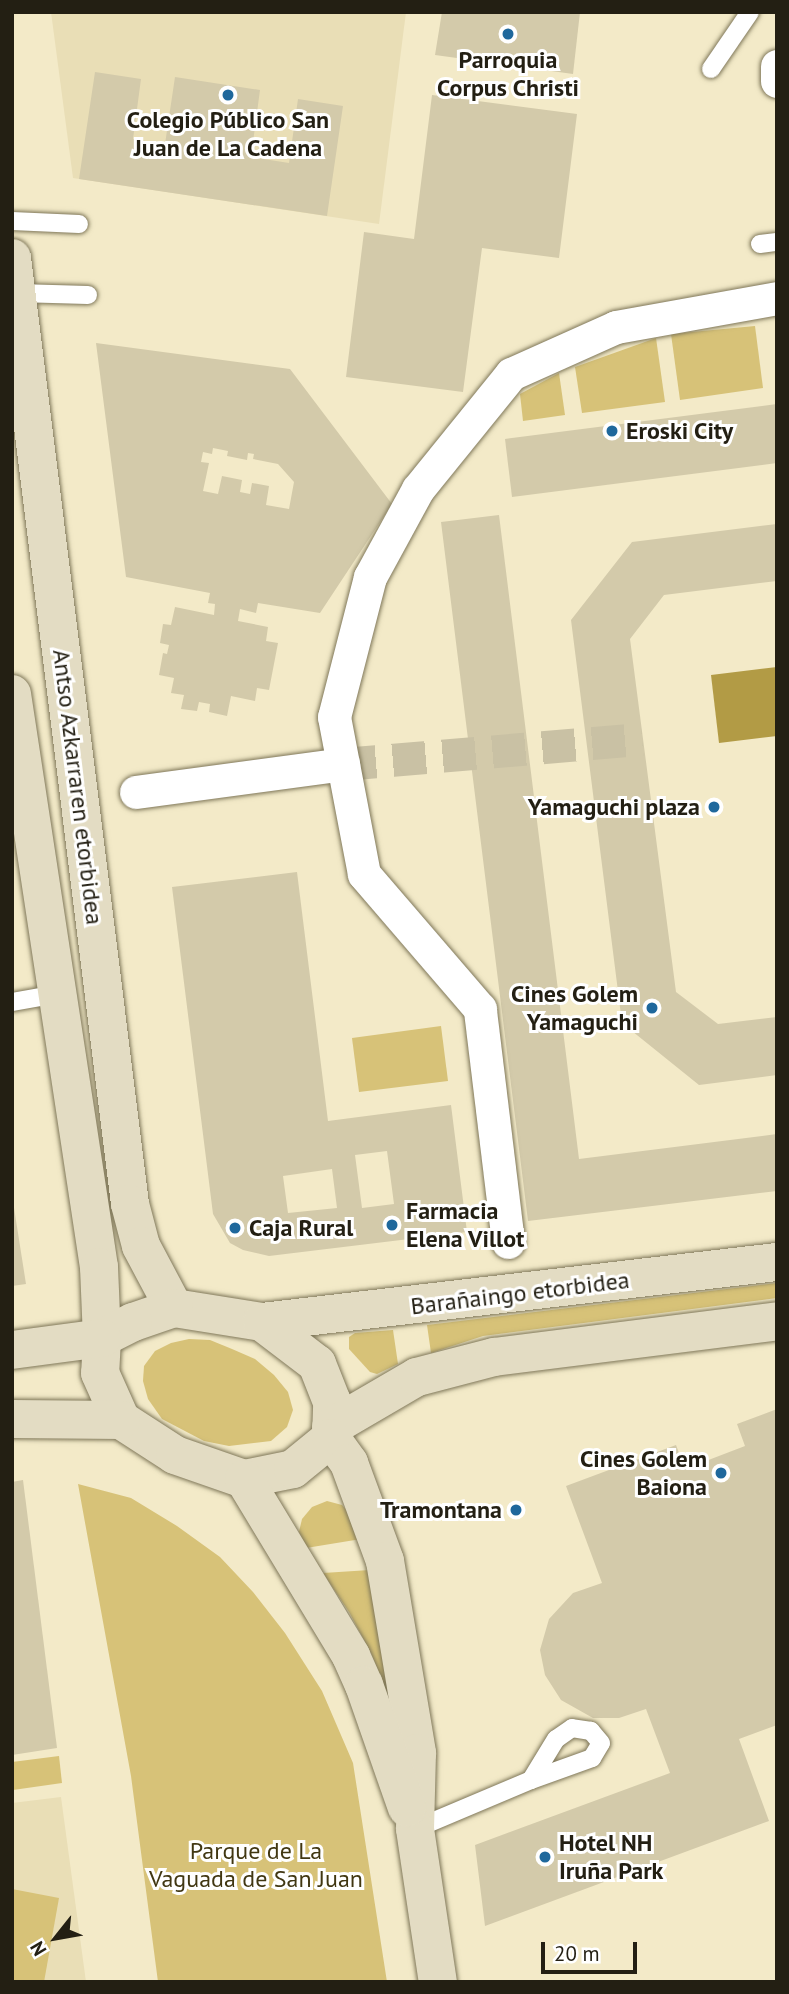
<!DOCTYPE html>
<html>
<head>
<meta charset="utf-8">
<style>
	body { margin:0 }
	#map { position:relative; width:789px; height:1994px; overflow:hidden; background:#f3eac8; font-family:"PT Sans",sans-serif }
	div>[style] { position:absolute }
	[style*='--x'] { left:calc(var(--x)*1px); top:calc(var(--y)*1px); width:calc(var(--w)*1px); rotate:calc(var(--a)*1deg) }
	.built>* { inset:0; background:#e9deb6 }
	.green>* { inset:0; background:#d7c278 }
	.water>* { inset:0; background:#b29b45 }
	.building>* { inset:0; background:#d3caaa }
	.street-tunnel>* { height:33px; margin-top:-16.5px; transform-origin:0; background:repeating-linear-gradient(90deg,#c9c1a4 0 33px,transparent 0 50px) }
	.roads { filter:drop-shadow(0 0 2px #7f7759) drop-shadow(0 0 2px #7f7759) }
	.lane>* { height:18px; margin:-9px; padding:0 9px; transform-origin:9px; border-radius:9px; background:#fff }
	.street>* { height:33px; margin:-16.5px; padding:0 16.5px; transform-origin:16.5px; border-radius:16.5px; background:#fff }
	.secondary>* { height:38px; margin:-19px; padding:0 19px; transform-origin:19px; border-radius:19px; background:#e3dcc3 }
	.dots>* { width:19px; height:19px; translate:-50% -50%; box-sizing:border-box; border:4px solid #fff; border-radius:50% }
	span { translate:-50% -50%; white-space:nowrap; text-align:center; line-height:1.15; -webkit-text-stroke:6px #fff; paint-order:stroke }
	.poi-label { font-size:24px; color:#231f13; font-weight:700 }
	.left { translate:0 -50%; text-align:left }
	.right { translate:-100% -50%; text-align:right }
	.street-label { font-size:24px; color:#231f13 }
	.park-label { font-size:24px; color:#413712 }
	.frame { position:absolute; inset:0; border:14px solid #231f13; pointer-events:none }
	.north { position:absolute; left:21px; top:1903px; width:70px; height:70px; -webkit-text-stroke:5px #fff; paint-order:stroke; rotate:239deg; font-size:19px; font-weight:700; line-height:28px; text-align:center; color:#231f13 }
	.north::after { content:''; display:block; margin:auto; width:24px; height:32px; background:#231f13; clip-path:polygon(50% 0,100% 100%,50% 72%,0 100%) }
	.scale { position:absolute; left:541px; top:1942px; width:96px; height:32px; box-sizing:border-box; border:4px solid #231f13; border-top:0; padding-left:9px; font-size:21px; line-height:24px; white-space:nowrap; color:#231f13; -webkit-text-stroke:5px #fff; paint-order:stroke }
</style>
</head>
<body>
<div id="map">
	<div class="built">
		<div style="clip-path:polygon(51px 12px,406px 12px,379px 224px,73px 178px)"></div>
		<div style="clip-path:polygon(61px 1797px,86px 1982px,12px 1982px,12px 1803px)"></div>
	</div>
	<div class="green">
		<div style="clip-path:polygon(755px 326px,763px 388px,680px 400px,671px 334px)"></div>
		<div style="clip-path:polygon(656px 338px,665px 402px,582px 413px,575px 367px)"></div>
		<div style="clip-path:polygon(559px 373px,565px 415px,523px 421px,520px 394px)"></div>
		<div style="clip-path:polygon(441px 1026px,448px 1081px,359px 1092px,352px 1038px)"></div>
		<div style="clip-path:polygon(777px 1283px,777px 1298px,483px 1336px,431px 1353px,427px 1325px)"></div>
		<div style="clip-path:polygon(393px 1330px,398px 1364px,377px 1374px,370px 1372px,349px 1349px,349px 1337px,355px 1333px)"></div>
		<div style="clip-path:polygon(189px 1339px,210px 1340px,232px 1349px,255px 1359px,274px 1375px,288px 1392px,293px 1410px,287px 1427px,271px 1441px,229px 1446px,204px 1441px,162px 1419px,148px 1399px,143px 1381px,144px 1366px,155px 1351px,171px 1343px)"></div>
		<div style="clip-path:polygon(78px 1484px,131px 1498px,177px 1526px,220px 1557px,253px 1592px,285px 1633px,322px 1691px,353px 1763px,387px 1982px,158px 1982px,131px 1776px)"></div>
		<div style="clip-path:polygon(327px 1501px,342px 1505px,353px 1518px,361px 1539px,306px 1548px,299px 1532px,302px 1519px,312px 1507px)"></div>
		<div style="clip-path:polygon(370px 1570px,398px 1722px,371px 1653px,349px 1612px,323px 1573px)"></div>
		<div style="clip-path:polygon(59px 1756px,62px 1783px,13px 1790px,12px 1762px)"></div>
		<div style="clip-path:polygon(12px 1889px,59px 1898px,44px 1982px,12px 1982px)"></div>
	</div>
	<div class="water">
		<div style="clip-path:polygon(777px 667px,777px 736px,719px 743px,711px 675px)"></div>
	</div>
	<div class="building">
		<div style="clip-path:polygon(442px 12px,580px 12px,573px 74px,435px 55px)"></div>
		<div style="clip-path:polygon(95px 72px,141px 79px,133px 139px,165px 144px,175px 77px,260px 90px,251px 157px,289px 163px,298px 99px,343px 106px,327px 216px,79px 179px)"></div>
		<div style="clip-path:polygon(432px 95px,577px 114px,559px 258px,482px 248px,463px 392px,346px 377px,364px 232px,414px 239px)"></div>
		<div style="clip-path:polygon(evenodd,96px 343px,290px 369px,392px 504px,320px 613px,258px 603px,256px 613px,240px 609px,238px 621px,268px 627px,266px 641px,278px 643px,269px 690px,257px 688px,255px 701px,231px 696px,227px 716px,209px 712px,210px 704px,199px 702px,197px 711px,181px 709px,184px 695px,171px 693px,174px 678px,159px 675px,163px 653px,167px 654px,169px 645px,160px 643px,163px 624px,171px 625px,175px 607px,214px 615px,215px 604px,208px 603px,210px 593px,126px 577px,96px 343px,213px 448px,228px 451px,227px 456px,247px 460px,248px 453px,254px 454px,253px 459px,278px 464px,294px 482px,289px 509px,266px 505px,269px 486px,252px 483px,250px 494px,240px 492px,242px 480px,222px 476px,218px 494px,203px 491px,209px 463px,201px 462px,203px 452px,212px 454px,213px 448px)"></div>
		<div style="clip-path:polygon(777px 404px,777px 463px,512px 497px,505px 439px)"></div>
		<div style="clip-path:polygon(499px 515px,579px 1159px,777px 1134px,777px 1191px,528px 1221px,441px 522px)"></div>
		<div style="clip-path:polygon(777px 524px,777px 581px,664px 595px,630px 639px,676px 992px,718px 1024px,777px 1017px,777px 1075px,699px 1085px,622px 1023px,571px 620px,632px 542px)"></div>
		<div style="clip-path:polygon(evenodd,297px 872px,328px 1121px,451px 1105px,467px 1232px,269px 1256px,243px 1250px,230px 1243px,213px 1214px,172px 887px,297px 872px,387px 1151px,394px 1204px,362px 1208px,355px 1155px,387px 1151px,297px 872px,332px 1169px,337px 1208px,288px 1213px,283px 1176px,332px 1169px)"></div>
		<div style="clip-path:polygon(12px 1195px,26px 1284px,12px 1286px)"></div>
		<div style="clip-path:polygon(777px 1409px,777px 1725px,739px 1739px,769px 1821px,485px 1926px,475px 1845px,670px 1773px,646px 1709px,619px 1718px,593px 1718px,561px 1700px,545px 1675px,540px 1650px,549px 1619px,573px 1593px,602px 1583px,566px 1486px,676px 1445px,685px 1469px,745px 1446px,737px 1424px)"></div>
		<div style="clip-path:polygon(23px 1480px,57px 1748px,12px 1755px,12px 1482px)"></div>
	</div>
	<div class="street-tunnel">
		<div style="--x:343;--y:764;--w:300;--a:-4.8"></div>
	</div>
	<div class="roads">
		<div class="lane">
			<div style="--x:711;--y:69;--w:69;--a:-55.6"></div>
			<div style="--x:12;--y:221;--w:67;--a:2.6"></div>
			<div style="--x:760;--y:244;--w:17;--a:-7"></div>
			<div style="--x:17;--y:293;--w:71;--a:1.6"></div>
			<div style="--x:12;--y:1002;--w:46;--a:-10.1"></div>
			<div style="--x:415;--y:1829;--w:126;--a:-22.9"></div>
			<div style="--x:531;--y:1780;--w:65;--a:-19.8"></div>
			<div style="--x:592;--y:1758;--w:17;--a:-59"></div>
			<div style="--x:601;--y:1743;--w:16;--a:-130"></div>
			<div style="--x:591;--y:1731;--w:19;--a:-171"></div>
			<div style="--x:572;--y:1728;--w:19;--a:145"></div>
			<div style="--x:556;--y:1739;--w:48;--a:121.4"></div>
		</div>
		<div class="street">
			<div style="--x:777;--y:66;--w:15;--a:90"></div>
			<div style="--x:136;--y:792;--w:209;--a:-7.7"></div>
			<div style="--x:508;--y:1242;--w:235;--a:-96.9"></div>
			<div style="--x:480;--y:1009;--w:178;--a:-130.7"></div>
			<div style="--x:364;--y:874;--w:160;--a:-100.8"></div>
			<div style="--x:334;--y:717;--w:145;--a:-75.6"></div>
			<div style="--x:370;--y:577;--w:100;--a:-61.4"></div>
			<div style="--x:418;--y:489;--w:148;--a:-51"></div>
			<div style="--x:511;--y:374;--w:115;--a:-24.1"></div>
			<div style="--x:616;--y:327;--w:164;--a:-10.2"></div>
		</div>
		<div class="secondary">
			<div style="--x:12;--y:258;--w:953;--a:82.89"></div>
			<div style="--x:130;--y:1204;--w:43;--a:75.3"></div>
			<div style="--x:141;--y:1246;--w:70;--a:62"></div>
			<div style="--x:12;--y:694;--w:580;--a:81.37"></div>
			<div style="--x:99;--y:1267;--w:71;--a:87.6"></div>
			<div style="--x:102;--y:1338;--w:35;--a:93"></div>
			<div style="--x:100;--y:1373;--w:51;--a:65.9"></div>
			<div style="--x:121;--y:1420;--w:64;--a:32.9"></div>
			<div style="--x:175;--y:1455;--w:73;--a:19.2"></div>
			<div style="--x:244;--y:1479;--w:50;--a:-11.5"></div>
			<div style="--x:293;--y:1469;--w:49;--a:-39.2"></div>
			<div style="--x:331;--y:1438;--w:36;--a:-88"></div>
			<div style="--x:332;--y:1402;--w:41;--a:-111.5"></div>
			<div style="--x:317;--y:1364;--w:69;--a:-142.6"></div>
			<div style="--x:262;--y:1322;--w:89;--a:-171"></div>
			<div style="--x:174;--y:1308;--w:43;--a:161.1"></div>
			<div style="--x:133;--y:1322;--w:35;--a:153"></div>
			<div style="--x:102;--y:1338;--w:91;--a:172.4"></div>
			<div style="--x:262;--y:1322;--w:518;--a:-6.65"></div>
			<div style="--x:12;--y:1419;--w:109;--a:0.5"></div>
			<div style="--x:331;--y:1427;--w:99;--a:-30.2"></div>
			<div style="--x:417;--y:1377;--w:80;--a:-14.6"></div>
			<div style="--x:494;--y:1357;--w:285;--a:-7.2"></div>
			<div style="--x:331;--y:1438;--w:31;--a:54"></div>
			<div style="--x:349;--y:1463;--w:104;--a:69.8"></div>
			<div style="--x:385;--y:1561;--w:195;--a:80.5"></div>
			<div style="--x:417;--y:1753;--w:76;--a:91.5"></div>
			<div style="--x:415;--y:1829;--w:155;--a:81.5"></div>
			<div style="--x:244;--y:1479;--w:207;--a:58.8"></div>
			<div style="--x:351;--y:1656;--w:32;--a:66"></div>
			<div style="--x:364;--y:1685;--w:130;--a:70.7"></div>
		</div>
	</div>
	<div class="dots">
		<div style="left:508px;top:34px;background:#1f689c"></div>
		<div style="left:228px;top:95px;background:#1f689c"></div>
		<div style="left:612px;top:431px;background:#1f689c"></div>
		<div style="left:714px;top:807px;background:#1f689c"></div>
		<div style="left:652px;top:1008px;background:#1f689c"></div>
		<div style="left:392px;top:1225px;background:#1f689c"></div>
		<div style="left:235px;top:1228px;background:#1f689c"></div>
		<div style="left:721px;top:1473px;background:#1f689c"></div>
		<div style="left:516px;top:1510px;background:#1f689c"></div>
		<div style="left:545px;top:1857px;background:#1f689c"></div>
	</div>
	<div class="poi-label">
		<span style="left:508px;top:74px">Parroquia<br>Corpus Christi</span>
		<span style="left:228px;top:134px">Colegio Público San<br>Juan de La Cadena</span>
		<span class="left" style="left:626px;top:431px">Eroski City</span>
		<span class="right" style="left:700px;top:807px">Yamaguchi plaza</span>
		<span class="right" style="left:638px;top:1008px">Cines Golem<br>Yamaguchi</span>
		<span class="left" style="left:406px;top:1225px">Farmacia<br>Elena Villot</span>
		<span class="left" style="left:249px;top:1228px">Caja Rural</span>
		<span class="right" style="left:707px;top:1473px">Cines Golem<br>Baiona</span>
		<span class="right" style="left:502px;top:1510px">Tramontana</span>
		<span class="left" style="left:559px;top:1857px">Hotel NH<br>Iruña Park</span>
	</div>
	<div class="street-label">
		<span style="left:78px;top:787px;rotate:83deg">Antso Azkarraren etorbidea</span>
		<span style="left:520px;top:1293px;rotate:-7deg">Barañaingo etorbidea</span>
	</div>
	<div class="park-label">
		<span style="left:256px;top:1865px">Parque de La<br>Vaguada de San Juan</span>
	</div>
	<div class="frame"></div>
	<div class="north">N</div>
	<div class="scale">20 m</div>
</div>
</body>
</html>
